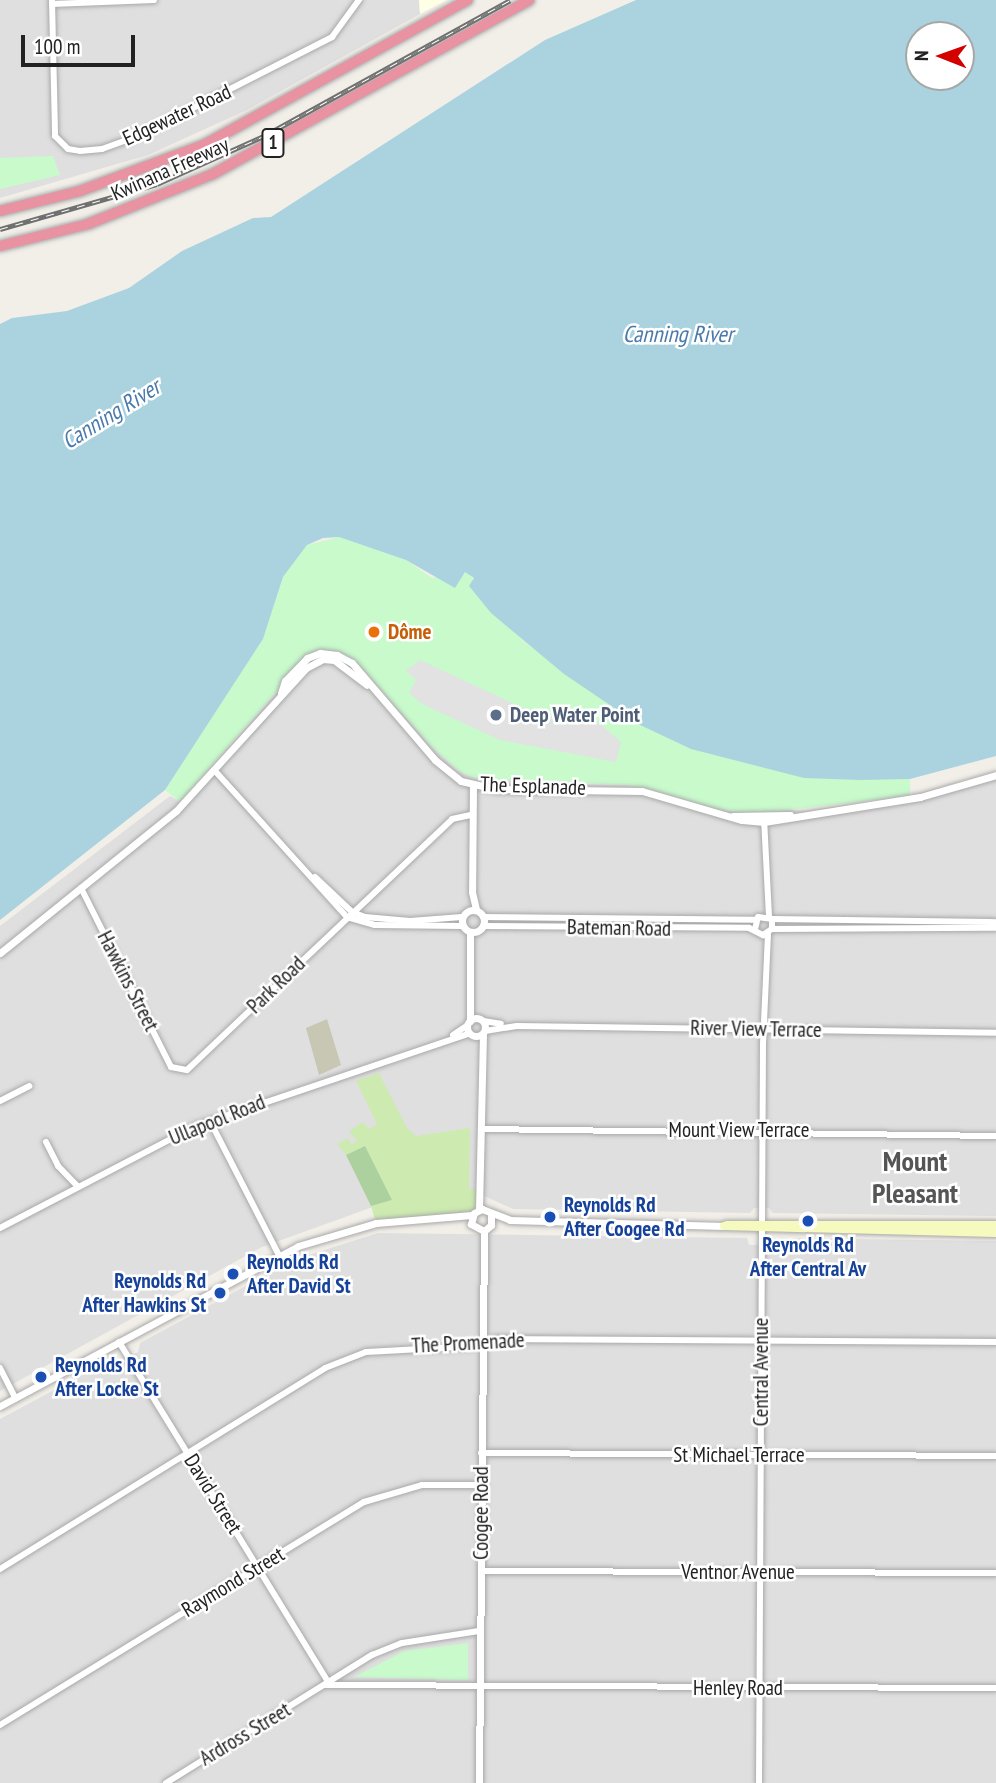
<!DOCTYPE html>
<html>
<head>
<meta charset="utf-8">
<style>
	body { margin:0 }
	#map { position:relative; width:996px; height:1783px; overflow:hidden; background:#f2efe9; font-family:"PT Sans Narrow",sans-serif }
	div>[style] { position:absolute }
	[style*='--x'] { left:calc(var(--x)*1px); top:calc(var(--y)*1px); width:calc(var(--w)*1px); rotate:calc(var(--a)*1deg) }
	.residential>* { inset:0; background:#e0dfdf }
	.education>* { inset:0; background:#ffffe5 }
	.construction>* { inset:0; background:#c7c7b4 }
	.grass>* { inset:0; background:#cdebb0 }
	.forest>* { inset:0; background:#add19e }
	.park>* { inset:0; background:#c8facc }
	.parking>* { inset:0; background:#e2e2e2 }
	.water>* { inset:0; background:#aad3df }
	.roads { filter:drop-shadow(0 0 2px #a9a9a9) drop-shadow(0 0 2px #a9a9a9) }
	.minor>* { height:6px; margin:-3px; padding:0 3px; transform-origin:3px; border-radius:3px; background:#fff }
	.tertiary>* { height:7px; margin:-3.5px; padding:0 3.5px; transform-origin:3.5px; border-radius:3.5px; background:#fff }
	.tertiary>.ring { margin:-3.5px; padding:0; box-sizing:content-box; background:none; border:7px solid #fff; border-radius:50% }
	.secondary>* { height:8px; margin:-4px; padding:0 4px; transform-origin:4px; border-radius:4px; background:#f7fabf }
	.motorway>* { height:10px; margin:-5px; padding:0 5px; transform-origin:5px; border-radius:5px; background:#e892a2 }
	.rail>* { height:5px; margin-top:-2.5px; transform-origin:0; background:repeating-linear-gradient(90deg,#fff 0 8px,#707070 0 16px); box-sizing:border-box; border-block:2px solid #707070 }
	.dots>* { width:19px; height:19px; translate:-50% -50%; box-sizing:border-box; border:4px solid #fff; border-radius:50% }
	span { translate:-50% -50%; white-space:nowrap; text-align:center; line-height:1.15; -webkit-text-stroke:5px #fff; paint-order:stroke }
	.shield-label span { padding:2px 5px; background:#fff; border:2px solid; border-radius:5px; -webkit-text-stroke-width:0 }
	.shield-label { font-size:19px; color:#222; font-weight:700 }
	.street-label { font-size:21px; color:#222 }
	.food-label { font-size:21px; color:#c56008; font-weight:700 }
	.left { translate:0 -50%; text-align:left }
	.service-label { font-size:21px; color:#4e5e75; font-weight:700 }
	.transit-label { font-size:21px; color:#164399; font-weight:700 }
	.right { translate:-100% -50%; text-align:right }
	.water-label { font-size:23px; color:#4a7aab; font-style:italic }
	.district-label { font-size:28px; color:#555; font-weight:700 }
	.north { position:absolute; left:905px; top:21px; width:70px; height:70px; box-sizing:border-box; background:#fff; border:2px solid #a7a7a7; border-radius:50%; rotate:271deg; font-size:19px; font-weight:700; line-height:28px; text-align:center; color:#222 }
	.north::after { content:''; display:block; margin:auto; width:24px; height:32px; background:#d40000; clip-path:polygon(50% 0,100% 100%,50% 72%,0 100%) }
	.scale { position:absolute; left:21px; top:35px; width:114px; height:32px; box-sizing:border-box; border:4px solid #222; border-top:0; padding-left:9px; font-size:21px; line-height:24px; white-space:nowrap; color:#222; -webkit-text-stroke:5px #fff; paint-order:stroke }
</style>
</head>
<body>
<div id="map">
	<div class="residential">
		<div style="clip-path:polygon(0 0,419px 0,420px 14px,247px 110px,148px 155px,0 198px)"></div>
		<div style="clip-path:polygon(321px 654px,360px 666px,457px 770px,570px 784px,630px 785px,669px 795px,806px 811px,910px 796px,996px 773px,996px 1216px,773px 1213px,769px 1208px,754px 1208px,750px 1213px,513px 1209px,469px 1189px,392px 1200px,262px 1247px,0 1391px,0 926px,170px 796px,181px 802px,298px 667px)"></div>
		<div style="clip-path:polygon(378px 1233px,747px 1238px,749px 1245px,773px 1245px,780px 1238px,996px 1241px,996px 1783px,0 1783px,0 1419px,110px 1360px,118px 1363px,138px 1352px,140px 1343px,296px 1259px)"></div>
	</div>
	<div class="education">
		<div style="clip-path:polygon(419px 0,447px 0,420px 14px)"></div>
	</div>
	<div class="construction">
		<div style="clip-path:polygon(327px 1019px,341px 1065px,319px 1075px,306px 1028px)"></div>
	</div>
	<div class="grass">
		<div style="clip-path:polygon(379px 1073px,407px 1128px,416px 1136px,470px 1128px,469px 1189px,482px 1188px,472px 1215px,376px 1223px,371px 1206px,391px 1200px,365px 1146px,346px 1155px,337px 1144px,348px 1138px,351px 1144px,357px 1141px,349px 1131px,363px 1122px,369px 1129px,377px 1124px,356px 1081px)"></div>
	</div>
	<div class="forest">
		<div style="clip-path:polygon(365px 1146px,392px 1200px,371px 1206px,346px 1155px)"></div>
	</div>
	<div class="park">
		<div style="clip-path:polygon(53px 156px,60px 175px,0 189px,0 158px)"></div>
		<div style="clip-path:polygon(339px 537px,406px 560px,432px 578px,464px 571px,470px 575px,522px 640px,638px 724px,804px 778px,910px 779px,910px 796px,753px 814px,717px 809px,630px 785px,476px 779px,457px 770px,429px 744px,360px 666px,342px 656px,321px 654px,298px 667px,180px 802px,165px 790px,263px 639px,283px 577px,307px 545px)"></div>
		<div style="clip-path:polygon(468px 1643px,468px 1680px,354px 1677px,404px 1651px)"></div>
	</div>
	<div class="parking">
		<div style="clip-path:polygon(420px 660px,525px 709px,571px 722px,599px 723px,621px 742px,616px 762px,500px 740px,424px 705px,409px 693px,416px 680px,406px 671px)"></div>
	</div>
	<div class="water">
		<div style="clip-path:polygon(evenodd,636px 0,996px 0,996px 756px,910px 779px,860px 780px,804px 778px,691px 749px,638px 724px,564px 674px,491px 613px,469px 586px,474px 578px,465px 572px,455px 588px,406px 560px,339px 537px,323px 538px,307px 545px,283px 577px,263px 639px,165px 790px,0 920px,0 324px,12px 318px,67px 311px,129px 288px,182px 251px,253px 218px,271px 217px,545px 40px,636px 0,961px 35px,961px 77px,919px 77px,919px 35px,961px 35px)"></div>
	</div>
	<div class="roads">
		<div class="minor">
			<div style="--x:52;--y:0;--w:136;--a:88.7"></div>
			<div style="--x:55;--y:136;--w:18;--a:45"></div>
			<div style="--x:68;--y:149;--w:12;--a:9"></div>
			<div style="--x:80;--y:151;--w:22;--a:-5"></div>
			<div style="--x:102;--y:149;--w:38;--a:-20"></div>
			<div style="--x:138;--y:136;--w:218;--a:-27"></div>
			<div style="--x:332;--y:37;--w:46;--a:-53.9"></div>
			<div style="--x:52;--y:4;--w:102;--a:-2.2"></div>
			<div style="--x:216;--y:772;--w:195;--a:47.9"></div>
			<div style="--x:347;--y:917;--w:29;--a:16"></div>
			<div style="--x:375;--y:925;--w:88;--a:0.7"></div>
			<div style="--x:764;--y:818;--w:99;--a:87.1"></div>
			<div style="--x:315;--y:877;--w:51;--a:43.4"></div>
			<div style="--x:352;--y:912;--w:14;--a:21"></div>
			<div style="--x:365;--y:917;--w:45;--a:5.1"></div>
			<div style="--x:410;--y:921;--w:52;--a:-4.4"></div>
			<div style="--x:81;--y:888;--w:200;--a:63.3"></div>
			<div style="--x:171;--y:1067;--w:16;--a:11"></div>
			<div style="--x:187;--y:1070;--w:365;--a:-43.4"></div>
			<div style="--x:452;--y:819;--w:19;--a:-12"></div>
			<div style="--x:483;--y:917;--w:272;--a:0.6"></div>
			<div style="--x:772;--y:919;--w:224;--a:0.8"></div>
			<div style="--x:483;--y:926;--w:266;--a:0.4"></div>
			<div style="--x:749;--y:928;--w:16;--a:27"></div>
			<div style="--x:763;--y:935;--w:11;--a:-34"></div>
			<div style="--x:772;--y:929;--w:10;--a:-90"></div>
			<div style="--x:772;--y:919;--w:14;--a:-172"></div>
			<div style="--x:758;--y:917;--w:12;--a:104"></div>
			<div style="--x:772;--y:929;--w:224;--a:-0.3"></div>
			<div style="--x:483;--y:1021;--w:18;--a:9"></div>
			<div style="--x:485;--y:1031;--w:32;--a:-9"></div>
			<div style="--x:517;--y:1026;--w:479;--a:0.8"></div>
			<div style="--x:453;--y:1035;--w:18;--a:-34"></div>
			<div style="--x:0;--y:1101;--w:33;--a:-27"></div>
			<div style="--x:210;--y:1121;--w:151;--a:62.8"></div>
			<div style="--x:482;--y:1129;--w:514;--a:0.78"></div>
			<div style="--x:46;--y:1142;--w:27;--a:63"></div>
			<div style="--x:58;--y:1166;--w:28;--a:46"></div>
			<div style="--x:0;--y:1228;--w:221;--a:-27.5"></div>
			<div style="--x:196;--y:1126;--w:289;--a:-18.7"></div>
			<div style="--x:119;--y:1342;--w:400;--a:58.4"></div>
			<div style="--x:0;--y:1368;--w:33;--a:63"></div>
			<div style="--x:481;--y:1453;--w:515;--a:0.33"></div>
			<div style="--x:0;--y:1569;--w:382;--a:-31.7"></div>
			<div style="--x:325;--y:1368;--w:44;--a:-21.3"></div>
			<div style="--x:366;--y:1352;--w:110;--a:-3.1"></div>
			<div style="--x:476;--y:1346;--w:19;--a:-21"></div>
			<div style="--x:494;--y:1339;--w:502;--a:0.34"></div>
			<div style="--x:481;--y:1571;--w:515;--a:0.22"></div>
			<div style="--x:325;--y:1685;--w:671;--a:0.26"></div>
			<div style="--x:0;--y:1725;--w:427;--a:-31.5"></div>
			<div style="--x:364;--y:1502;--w:60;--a:-16.3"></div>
			<div style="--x:422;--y:1485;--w:59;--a:0"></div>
			<div style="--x:166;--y:1783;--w:243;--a:-31.9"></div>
			<div style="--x:372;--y:1655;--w:32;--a:-22"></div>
			<div style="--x:402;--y:1643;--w:78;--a:-8.9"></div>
			<div style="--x:759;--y:1783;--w:739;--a:-89.69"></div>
			<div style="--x:763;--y:1044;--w:110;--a:-87.4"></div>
		</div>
		<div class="tertiary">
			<div style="--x:281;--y:693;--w:13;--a:-72"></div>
			<div style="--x:285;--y:681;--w:32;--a:-46"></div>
			<div style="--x:307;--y:658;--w:14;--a:-21"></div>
			<div style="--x:320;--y:653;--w:17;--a:7"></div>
			<div style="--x:337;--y:655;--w:17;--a:28"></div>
			<div style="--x:352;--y:663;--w:128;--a:49.4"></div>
			<div style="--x:435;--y:760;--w:33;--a:39"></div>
			<div style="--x:461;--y:781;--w:36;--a:13"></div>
			<div style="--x:496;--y:789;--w:146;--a:0.8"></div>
			<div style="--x:642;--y:791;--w:104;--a:16.2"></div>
			<div style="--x:742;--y:820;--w:22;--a:5"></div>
			<div style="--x:764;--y:822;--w:158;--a:-9.1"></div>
			<div style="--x:920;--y:797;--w:79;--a:-16.1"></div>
			<div style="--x:473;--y:786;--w:106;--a:90.5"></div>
			<div style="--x:472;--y:892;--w:18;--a:77"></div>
			<div style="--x:733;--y:816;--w:57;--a:-1"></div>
			<div class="ring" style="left:462px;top:910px;width:15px;height:15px"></div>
			<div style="--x:470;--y:932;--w:89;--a:90"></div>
			<div style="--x:0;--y:953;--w:226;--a:-38.9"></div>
			<div style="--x:176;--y:811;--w:193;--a:-47.7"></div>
			<div style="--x:306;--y:668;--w:19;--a:-28"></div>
			<div style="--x:323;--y:659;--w:11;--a:5"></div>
			<div style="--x:334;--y:660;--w:41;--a:37.1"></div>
			<div class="ring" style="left:467px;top:1018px;width:11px;height:11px"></div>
			<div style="--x:479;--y:1210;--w:176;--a:-88.7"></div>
			<div style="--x:491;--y:1215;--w:10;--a:90"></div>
			<div style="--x:491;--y:1225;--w:9;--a:139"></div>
			<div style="--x:484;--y:1231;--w:15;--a:-152"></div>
			<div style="--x:471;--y:1224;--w:11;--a:-75"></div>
			<div style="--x:474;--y:1213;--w:9;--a:-27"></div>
			<div style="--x:482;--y:1209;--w:30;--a:21"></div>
			<div style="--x:510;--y:1220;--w:214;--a:1.6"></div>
			<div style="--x:0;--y:1406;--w:338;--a:-28.2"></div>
			<div style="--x:298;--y:1246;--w:81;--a:-16.4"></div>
			<div style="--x:376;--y:1223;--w:96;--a:-4.8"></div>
			<div style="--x:479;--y:1783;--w:552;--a:-89.48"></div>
		</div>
		<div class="secondary">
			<div style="--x:727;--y:1225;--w:269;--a:0"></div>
			<div style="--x:724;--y:1226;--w:272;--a:1.5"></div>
		</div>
		<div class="motorway">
			<div style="--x:0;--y:211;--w:82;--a:-14"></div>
			<div style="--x:80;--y:191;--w:132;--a:-20.4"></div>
			<div style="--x:204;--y:145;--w:301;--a:-28.8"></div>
			<div style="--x:0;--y:246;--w:91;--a:-14"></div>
			<div style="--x:88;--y:224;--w:135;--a:-21.8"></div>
			<div style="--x:213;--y:174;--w:361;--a:-28.8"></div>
		</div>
	</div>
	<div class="rail">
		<div style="--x:0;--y:229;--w:163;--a:-16"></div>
		<div style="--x:157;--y:184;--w:117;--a:-24.2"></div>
		<div style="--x:264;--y:136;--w:281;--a:-28.9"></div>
	</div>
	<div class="dots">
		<div style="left:374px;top:632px;background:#e8710a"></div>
		<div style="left:496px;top:715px;background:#5c6f8a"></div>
		<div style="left:550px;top:1217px;background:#1a4fb4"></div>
		<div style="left:808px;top:1221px;background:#1a4fb4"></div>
		<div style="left:233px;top:1274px;background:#1a4fb4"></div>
		<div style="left:220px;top:1293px;background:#1a4fb4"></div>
		<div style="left:41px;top:1377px;background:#1a4fb4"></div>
	</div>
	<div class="shield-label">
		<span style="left:273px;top:143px">1</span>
	</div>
	<div class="street-label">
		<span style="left:177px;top:115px;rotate:-25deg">Edgewater Road</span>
		<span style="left:170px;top:169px;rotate:-24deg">Kwinana Freeway</span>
		<span style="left:533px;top:786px;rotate:2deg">The Esplanade</span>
		<span style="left:619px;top:928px;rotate:1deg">Bateman Road</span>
		<span style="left:128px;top:981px;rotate:63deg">Hawkins Street</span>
		<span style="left:276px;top:985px;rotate:-44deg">Park Road</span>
		<span style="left:756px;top:1029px;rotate:1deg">River View Terrace</span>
		<span style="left:217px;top:1120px;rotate:-22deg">Ullapool Road</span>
		<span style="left:739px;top:1130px">Mount View Terrace</span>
		<span style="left:468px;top:1343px;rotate:-3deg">The Promenade</span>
		<span style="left:761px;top:1372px;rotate:-90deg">Central Avenue</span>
		<span style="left:739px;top:1455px">St Michael Terrace</span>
		<span style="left:213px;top:1494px;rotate:58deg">David Street</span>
		<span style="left:481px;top:1513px;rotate:-90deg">Coogee Road</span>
		<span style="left:738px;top:1572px">Ventnor Avenue</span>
		<span style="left:233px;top:1582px;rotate:-31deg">Raymond Street</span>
		<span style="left:738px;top:1688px">Henley Road</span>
		<span style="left:245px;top:1734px;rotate:-31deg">Ardross Street</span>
	</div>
	<div class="food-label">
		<span class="left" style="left:388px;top:632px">Dôme</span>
	</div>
	<div class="service-label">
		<span class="left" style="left:510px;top:715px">Deep Water Point</span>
	</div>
	<div class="transit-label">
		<span class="left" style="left:564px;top:1217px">Reynolds Rd<br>After Coogee Rd</span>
		<span style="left:808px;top:1257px">Reynolds Rd<br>After Central Av</span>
		<span class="left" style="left:247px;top:1274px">Reynolds Rd<br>After David St</span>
		<span class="right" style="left:206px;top:1293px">Reynolds Rd<br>After Hawkins St</span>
		<span class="left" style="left:55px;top:1377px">Reynolds Rd<br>After Locke St</span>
	</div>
	<div class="water-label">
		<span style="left:678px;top:334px">Canning River</span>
		<span style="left:111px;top:414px;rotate:-32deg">Canning River</span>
	</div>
	<div class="district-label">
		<span style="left:915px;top:1177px">Mount<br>Pleasant</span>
	</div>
	<div class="north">N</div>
	<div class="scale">100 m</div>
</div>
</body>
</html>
